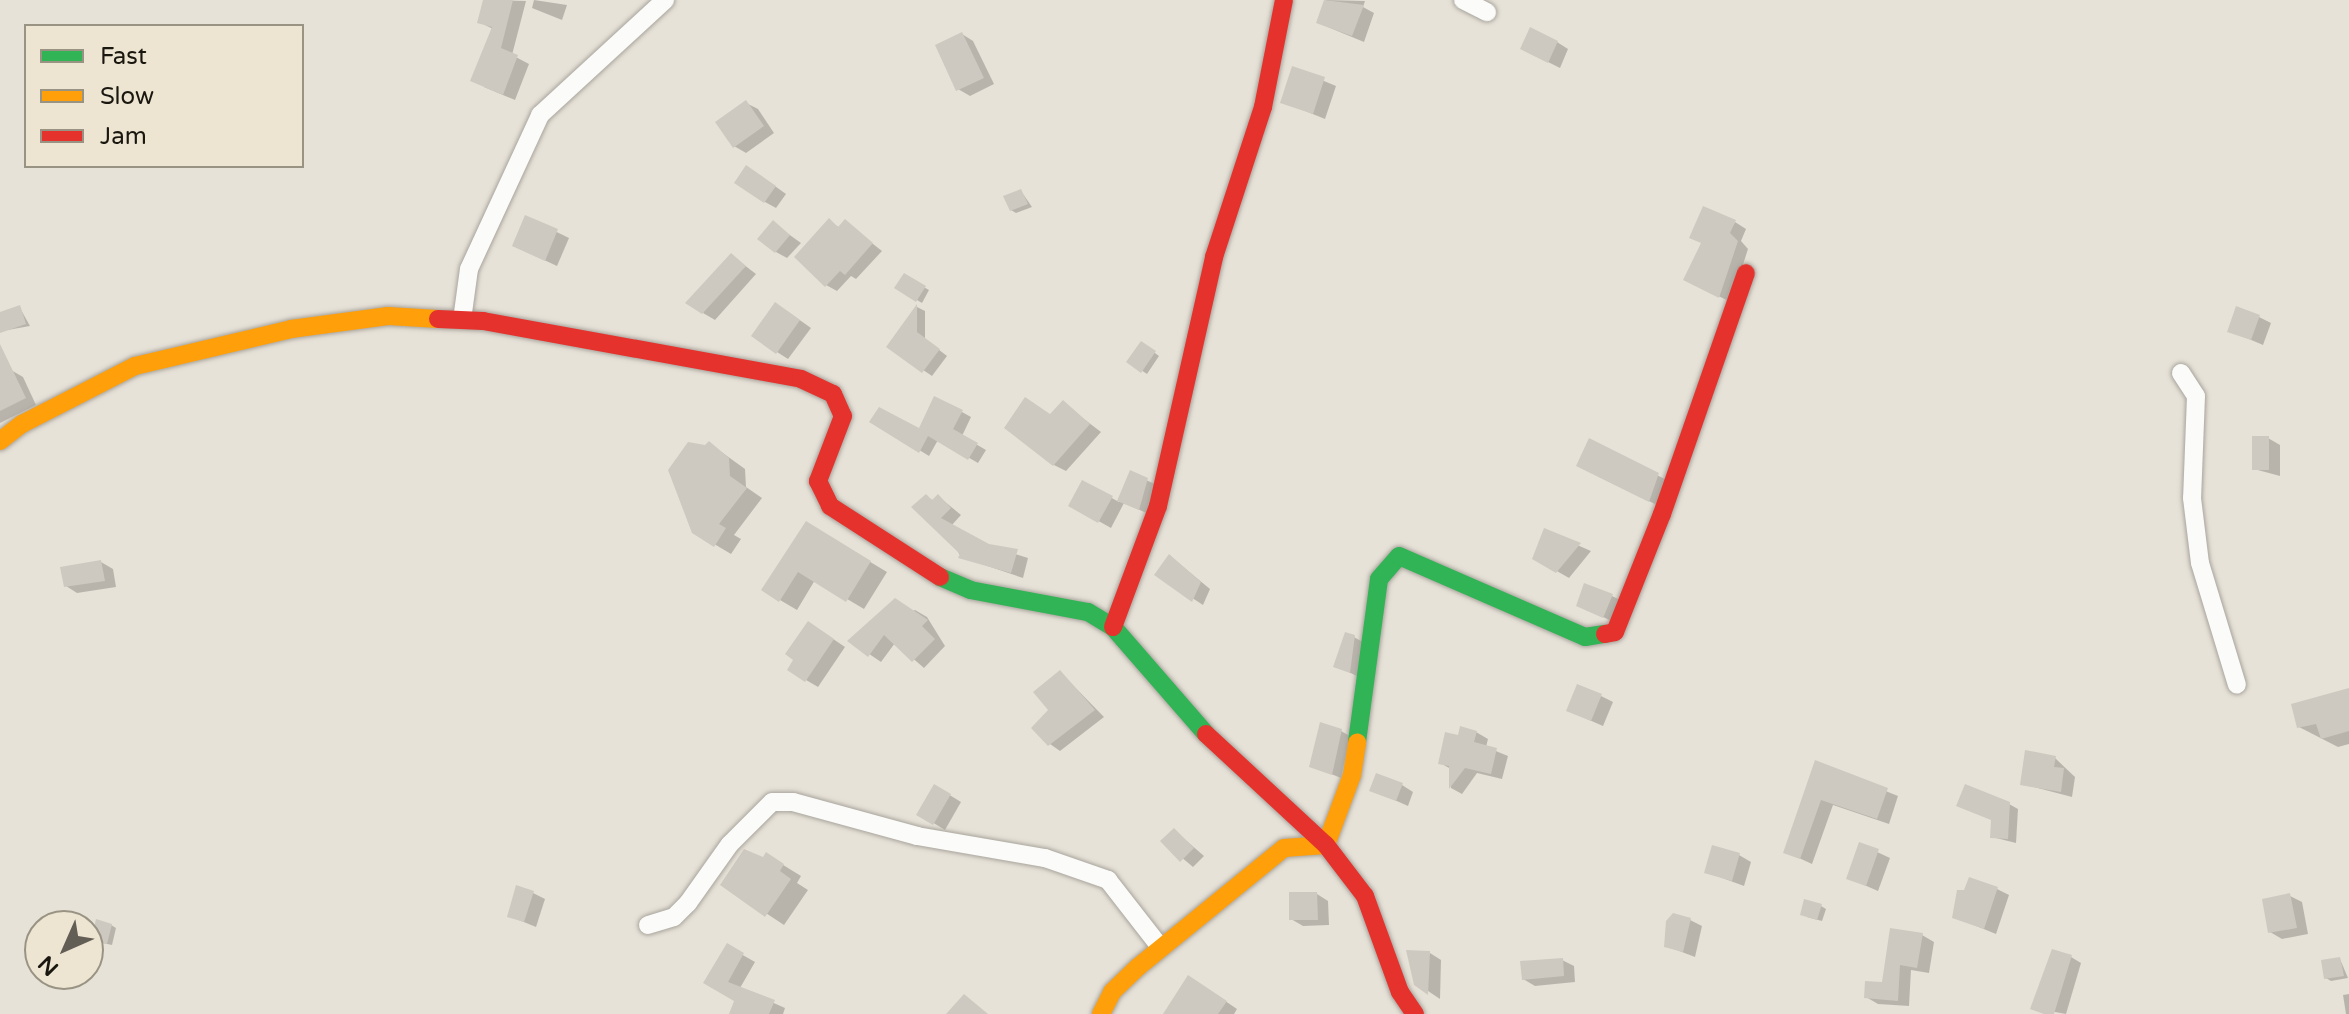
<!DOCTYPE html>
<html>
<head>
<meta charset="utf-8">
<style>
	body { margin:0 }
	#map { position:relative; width:2349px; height:1014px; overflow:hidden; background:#e7e2d8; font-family:"Varela Round",sans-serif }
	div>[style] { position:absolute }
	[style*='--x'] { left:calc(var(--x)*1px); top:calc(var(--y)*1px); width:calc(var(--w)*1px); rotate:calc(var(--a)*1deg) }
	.shadow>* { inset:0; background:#0003 }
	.building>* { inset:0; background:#cdc9c0 }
	.roads { filter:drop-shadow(0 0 2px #a8a49c) drop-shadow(0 0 2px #a8a49c) }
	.street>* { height:18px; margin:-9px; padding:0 9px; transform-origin:9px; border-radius:9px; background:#fbfbf9 }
	.fast>* { height:18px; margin:-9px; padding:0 9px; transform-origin:9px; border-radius:9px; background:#30b455 }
	.slow>* { height:18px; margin:-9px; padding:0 9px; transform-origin:9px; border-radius:9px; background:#ff9f0a }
	.jam>* { height:18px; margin:-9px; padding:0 9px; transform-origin:9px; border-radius:9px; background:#e5322d }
	span { translate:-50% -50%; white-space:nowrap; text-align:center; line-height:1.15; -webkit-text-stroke:6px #ede5d2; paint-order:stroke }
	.legend { position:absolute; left:24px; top:24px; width:280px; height:144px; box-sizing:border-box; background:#ede5d2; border:2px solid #999384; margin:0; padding:10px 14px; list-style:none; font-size:24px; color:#1a1710 }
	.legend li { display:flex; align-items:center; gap:16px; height:40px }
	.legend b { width:40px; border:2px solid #999384 }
	.north { position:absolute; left:24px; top:910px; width:80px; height:80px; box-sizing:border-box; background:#ede5d2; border:2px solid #999384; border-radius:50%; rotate:225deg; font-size:22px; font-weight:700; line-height:32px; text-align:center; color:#1a1710 }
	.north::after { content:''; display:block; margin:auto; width:28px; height:36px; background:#625e56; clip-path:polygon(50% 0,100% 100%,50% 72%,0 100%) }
</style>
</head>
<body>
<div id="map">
	<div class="shadow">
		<div style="clip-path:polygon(485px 0,526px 1px,512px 55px,529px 64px,515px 100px,484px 87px,493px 29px,479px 22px)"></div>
		<div style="clip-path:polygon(534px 0,567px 5px,562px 20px,532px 8px)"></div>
		<div style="clip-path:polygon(1326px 0,1365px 1px,1363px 7px,1374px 13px,1364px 42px,1318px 23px)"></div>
		<div style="clip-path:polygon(962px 34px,973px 41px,994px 84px,970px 96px,958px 89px)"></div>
		<div style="clip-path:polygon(1557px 42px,1568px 49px,1560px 68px,1534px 55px)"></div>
		<div style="clip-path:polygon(1293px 68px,1336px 86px,1325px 119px,1283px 102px)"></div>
		<div style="clip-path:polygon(746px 103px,758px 109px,774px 133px,746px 153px,734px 146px)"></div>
		<div style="clip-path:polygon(758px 174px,786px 194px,776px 208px,765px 202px)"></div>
		<div style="clip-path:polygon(1021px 191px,1032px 207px,1016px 213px,1011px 210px)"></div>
		<div style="clip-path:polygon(526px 217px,569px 238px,557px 266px,514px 246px)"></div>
		<div style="clip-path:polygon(829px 221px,840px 228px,845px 222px,882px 251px,856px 279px,851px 276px,837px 291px,826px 285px)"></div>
		<div style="clip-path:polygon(1735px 222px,1746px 229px,1741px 241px,1748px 249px,1731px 302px,1697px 286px)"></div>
		<div style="clip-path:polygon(773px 223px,801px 243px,787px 258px,776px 252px)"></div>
		<div style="clip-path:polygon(731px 255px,756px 274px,715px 320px,703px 313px)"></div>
		<div style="clip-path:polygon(904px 276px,929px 290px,922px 303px,897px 288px)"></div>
		<div style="clip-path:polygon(917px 307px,925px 311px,925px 339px,947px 356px,932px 376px,889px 347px)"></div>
		<div style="clip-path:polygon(20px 308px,30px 326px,2px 331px,0 314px)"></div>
		<div style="clip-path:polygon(787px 311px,811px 328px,788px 359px,777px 352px)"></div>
		<div style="clip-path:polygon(2259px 317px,2271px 323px,2263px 345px,2230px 331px)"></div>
		<div style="clip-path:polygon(1141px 343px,1159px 356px,1147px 374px,1129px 362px)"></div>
		<div style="clip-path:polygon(11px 370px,23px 377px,36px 405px,0 423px,0 376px)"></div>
		<div style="clip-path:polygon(1063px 403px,1101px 432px,1066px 471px,1054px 465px,1051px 416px)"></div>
		<div style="clip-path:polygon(962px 412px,971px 417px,962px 436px,986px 450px,978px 463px,938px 440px,929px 456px,872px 421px,920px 431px)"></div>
		<div style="clip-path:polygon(2268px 438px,2280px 445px,2280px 476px,2254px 469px)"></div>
		<div style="clip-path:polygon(1590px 440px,1676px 485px,1667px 510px,1596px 475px)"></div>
		<div style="clip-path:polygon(709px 443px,745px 469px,746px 487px,762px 498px,734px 535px,741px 539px,731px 554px,694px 532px)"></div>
		<div style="clip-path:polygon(1131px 473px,1159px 486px,1151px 515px,1124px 503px,1111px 528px,1070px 505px,1083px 482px,1119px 502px)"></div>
		<div style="clip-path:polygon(926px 496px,934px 501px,938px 496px,961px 515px,951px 526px,989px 546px,1028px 558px,1023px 578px,961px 557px)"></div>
		<div style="clip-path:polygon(807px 524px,887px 572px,864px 609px,815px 580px,797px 610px,780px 600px)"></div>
		<div style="clip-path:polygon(1545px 531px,1591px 551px,1569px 578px,1534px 558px)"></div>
		<div style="clip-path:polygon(1170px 556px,1210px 589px,1203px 605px,1157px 575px)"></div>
		<div style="clip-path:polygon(101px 562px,113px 569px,116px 587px,77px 593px,66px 586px)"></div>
		<div style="clip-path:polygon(1612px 596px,1624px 602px,1616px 623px,1590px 611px)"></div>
		<div style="clip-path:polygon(915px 610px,927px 617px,945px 646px,924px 668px,895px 643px,881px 662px,850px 641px)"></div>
		<div style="clip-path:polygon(820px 630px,845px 647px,818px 687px,806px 680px)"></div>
		<div style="clip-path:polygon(1354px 637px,1366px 644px,1361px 678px,1336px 666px)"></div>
		<div style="clip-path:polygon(1060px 672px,1104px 717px,1060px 751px,1050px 744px)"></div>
		<div style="clip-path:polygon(2349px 693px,2349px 744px,2338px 747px,2299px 727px)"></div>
		<div style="clip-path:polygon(1601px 696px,1613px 702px,1603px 726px,1580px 716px)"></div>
		<div style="clip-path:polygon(1341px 731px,1350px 736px,1341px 778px,1311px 766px)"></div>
		<div style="clip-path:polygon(1476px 732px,1488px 739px,1486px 747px,1508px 756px,1502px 779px,1477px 773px,1462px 794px,1451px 788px,1451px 769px,1440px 763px,1459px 737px)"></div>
		<div style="clip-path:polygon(2055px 758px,2075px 777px,2072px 797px,2022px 784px)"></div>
		<div style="clip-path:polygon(1816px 763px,1898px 796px,1889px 824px,1833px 805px,1812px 864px,1786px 852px)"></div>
		<div style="clip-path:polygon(1402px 785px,1413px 792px,1408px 806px,1372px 790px)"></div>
		<div style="clip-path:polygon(935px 786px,961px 802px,945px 830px,919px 814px)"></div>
		<div style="clip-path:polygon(2009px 804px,2018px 809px,2016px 843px,1992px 837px)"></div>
		<div style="clip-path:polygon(1174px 830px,1204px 856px,1193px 867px,1162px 841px)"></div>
		<div style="clip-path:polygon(1860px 844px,1890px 858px,1878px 891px,1848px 878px)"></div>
		<div style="clip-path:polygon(767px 855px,801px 876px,797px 883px,808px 890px,784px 925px,722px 884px)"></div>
		<div style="clip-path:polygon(1739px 855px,1751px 862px,1744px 886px,1706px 872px)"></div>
		<div style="clip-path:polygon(1997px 889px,2009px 895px,1996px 934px,1954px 917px)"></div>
		<div style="clip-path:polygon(533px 893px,545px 899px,536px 927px,509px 916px)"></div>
		<div style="clip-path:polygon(1317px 894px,1328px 901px,1329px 925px,1303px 926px,1291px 919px)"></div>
		<div style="clip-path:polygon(2290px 896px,2302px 902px,2308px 934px,2282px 939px,2270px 932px)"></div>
		<div style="clip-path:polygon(1821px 906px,1826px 909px,1822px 921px,1807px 917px)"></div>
		<div style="clip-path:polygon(1690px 920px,1702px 926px,1695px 957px,1666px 946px)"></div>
		<div style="clip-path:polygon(111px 925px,116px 928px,112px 945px,98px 942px)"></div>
		<div style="clip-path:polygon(1922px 935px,1934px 942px,1929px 973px,1911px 970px,1909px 1006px,1878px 1004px,1866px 997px,1884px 984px)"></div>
		<div style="clip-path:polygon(727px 946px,755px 962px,740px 988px,785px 1008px,783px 1014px,734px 1014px,737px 1000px,706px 983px)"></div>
		<div style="clip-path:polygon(1430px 953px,1441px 960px,1440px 999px,1416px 983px)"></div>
		<div style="clip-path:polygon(2071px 957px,2081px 963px,2066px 1014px,2033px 1008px)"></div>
		<div style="clip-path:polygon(2340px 959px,2348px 978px,2331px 981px,2326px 978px)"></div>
		<div style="clip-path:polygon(1562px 960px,1574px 966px,1575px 982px,1535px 986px,1523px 979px)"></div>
		<div style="clip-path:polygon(1200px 984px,1237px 1009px,1234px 1014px,1175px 1014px)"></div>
		<div style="clip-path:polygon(2349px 994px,2349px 1014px,2346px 1014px,2343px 995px)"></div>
	</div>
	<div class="building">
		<div style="clip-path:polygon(483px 0,513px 0,501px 48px,518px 55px,503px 95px,470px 81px,492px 27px,477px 23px)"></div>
		<div style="clip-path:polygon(1324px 0,1364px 5px,1352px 36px,1316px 23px)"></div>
		<div style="clip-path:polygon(1530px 27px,1558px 41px,1548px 63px,1520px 49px)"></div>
		<div style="clip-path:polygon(962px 32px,984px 78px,956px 91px,935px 45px)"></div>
		<div style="clip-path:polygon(1292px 66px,1325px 77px,1313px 114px,1280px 103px)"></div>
		<div style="clip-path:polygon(746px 100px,764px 126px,733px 148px,715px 122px)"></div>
		<div style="clip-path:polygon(746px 165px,776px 186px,764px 203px,734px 183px)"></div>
		<div style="clip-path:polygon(1021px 189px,1028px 204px,1010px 211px,1003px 196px)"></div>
		<div style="clip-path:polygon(1703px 206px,1736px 220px,1730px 233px,1738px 241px,1719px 298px,1683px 280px,1701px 243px,1689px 238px)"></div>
		<div style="clip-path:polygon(525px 215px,558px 229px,545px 261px,512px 246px)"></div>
		<div style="clip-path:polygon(829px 218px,838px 227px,845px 219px,873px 243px,845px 275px,840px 271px,825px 287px,794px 257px)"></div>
		<div style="clip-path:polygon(773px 220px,790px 235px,775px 253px,757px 239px)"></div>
		<div style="clip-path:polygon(731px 253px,746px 266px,702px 314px,685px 303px)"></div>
		<div style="clip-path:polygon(904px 273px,926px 286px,916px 302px,894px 288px)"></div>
		<div style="clip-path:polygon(775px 302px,800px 320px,776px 354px,751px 336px)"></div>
		<div style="clip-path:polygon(917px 304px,917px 332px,940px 349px,922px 373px,886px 347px)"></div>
		<div style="clip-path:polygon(20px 305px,26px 324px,0 333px,0 312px)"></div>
		<div style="clip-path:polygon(2236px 306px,2260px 315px,2251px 340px,2227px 332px)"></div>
		<div style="clip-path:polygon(1141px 341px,1156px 351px,1141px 373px,1126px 362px)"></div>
		<div style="clip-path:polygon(0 344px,26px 398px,0 411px)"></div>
		<div style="clip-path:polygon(934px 396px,963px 410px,953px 429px,978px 443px,968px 460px,928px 436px,919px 453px,869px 422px,879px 407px,919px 428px)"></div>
		<div style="clip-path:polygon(1025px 397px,1050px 414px,1063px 400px,1090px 424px,1053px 466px,1004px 428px)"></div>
		<div style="clip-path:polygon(2252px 436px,2269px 436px,2269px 470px,2252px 470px)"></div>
		<div style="clip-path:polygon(1589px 438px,1659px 473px,1649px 502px,1576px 466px)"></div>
		<div style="clip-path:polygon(709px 441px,729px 458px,730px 476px,747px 488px,719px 524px,726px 528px,714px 547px,692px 533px,668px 470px,688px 442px,705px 445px)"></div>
		<div style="clip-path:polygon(1130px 470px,1148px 478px,1139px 510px,1117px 501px)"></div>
		<div style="clip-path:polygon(1082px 480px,1113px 496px,1098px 523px,1068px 506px)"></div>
		<div style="clip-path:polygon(926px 494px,932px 500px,938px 494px,951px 508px,941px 518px,989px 544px,1018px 549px,1011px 573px,958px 558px,960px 554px,911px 507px)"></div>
		<div style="clip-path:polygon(806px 521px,871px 561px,846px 602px,798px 572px,779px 602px,761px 590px)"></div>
		<div style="clip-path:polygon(1544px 528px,1581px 543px,1556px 573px,1532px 559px)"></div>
		<div style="clip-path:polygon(1169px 554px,1201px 582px,1192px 602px,1154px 575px)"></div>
		<div style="clip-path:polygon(101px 560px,105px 581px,64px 587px,60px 567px)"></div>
		<div style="clip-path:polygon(1584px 583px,1613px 594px,1603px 618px,1576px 606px)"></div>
		<div style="clip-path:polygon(895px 598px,928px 620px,922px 626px,935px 639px,912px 662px,884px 635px,868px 657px,847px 641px)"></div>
		<div style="clip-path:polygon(808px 621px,834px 639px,805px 682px,787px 670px,793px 660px,785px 654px)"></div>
		<div style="clip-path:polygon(1345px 632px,1355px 635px,1350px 673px,1333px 667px)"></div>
		<div style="clip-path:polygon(1060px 670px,1095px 710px,1048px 746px,1031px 728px,1048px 710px,1033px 692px)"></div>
		<div style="clip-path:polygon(1577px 684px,1602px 694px,1591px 721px,1566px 711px)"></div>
		<div style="clip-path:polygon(2349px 688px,2349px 731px,2321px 739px,2316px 724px,2297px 728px,2291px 704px)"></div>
		<div style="clip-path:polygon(1320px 722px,1342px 729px,1332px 775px,1309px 767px)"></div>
		<div style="clip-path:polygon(1460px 726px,1477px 731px,1474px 742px,1497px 748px,1491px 774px,1465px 768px,1449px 789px,1449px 766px,1438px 764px,1445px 732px,1458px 735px)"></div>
		<div style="clip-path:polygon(2025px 750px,2056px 756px,2054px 767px,2064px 768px,2061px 792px,2020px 785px)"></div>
		<div style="clip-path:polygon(1815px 760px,1888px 788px,1877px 819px,1821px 800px,1800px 859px,1783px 853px)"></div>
		<div style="clip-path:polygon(1376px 773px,1403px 783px,1396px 801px,1369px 791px)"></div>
		<div style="clip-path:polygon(934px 784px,951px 794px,933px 825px,916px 815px)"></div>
		<div style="clip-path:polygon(1965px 784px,2010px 802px,2008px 839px,1990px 838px,1991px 820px,1956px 806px)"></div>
		<div style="clip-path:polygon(1174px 828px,1194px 848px,1180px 862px,1160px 841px)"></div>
		<div style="clip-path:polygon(1859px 842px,1879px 849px,1866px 886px,1846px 879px)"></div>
		<div style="clip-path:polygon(1712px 845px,1740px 853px,1732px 881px,1704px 873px)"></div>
		<div style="clip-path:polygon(744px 849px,763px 857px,766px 852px,784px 864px,780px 871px,791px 879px,765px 917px,720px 885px)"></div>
		<div style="clip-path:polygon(1969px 877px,1998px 887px,1984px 929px,1952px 918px,1957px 890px,1964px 890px)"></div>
		<div style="clip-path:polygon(516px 885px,534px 891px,524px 922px,507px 917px)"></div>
		<div style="clip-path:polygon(1289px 892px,1317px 892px,1318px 920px,1289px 920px)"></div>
		<div style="clip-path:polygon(2290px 893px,2297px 928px,2268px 933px,2262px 899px)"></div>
		<div style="clip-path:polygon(1804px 899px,1822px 904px,1817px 920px,1800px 915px)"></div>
		<div style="clip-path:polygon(1673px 913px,1691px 918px,1683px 952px,1664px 947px,1666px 921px)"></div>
		<div style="clip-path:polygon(96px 919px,112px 924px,107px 944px,91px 940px)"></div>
		<div style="clip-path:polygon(1890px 928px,1923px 933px,1917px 968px,1900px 965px,1898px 1001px,1864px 998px,1865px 981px,1882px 982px)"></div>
		<div style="clip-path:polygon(727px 943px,744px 953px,728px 982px,775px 1000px,769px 1014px,729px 1014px,734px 1001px,703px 983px)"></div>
		<div style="clip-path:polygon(2052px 949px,2072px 955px,2054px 1014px,2044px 1014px,2030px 1009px)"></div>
		<div style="clip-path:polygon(1406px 950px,1430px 951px,1428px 995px,1414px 985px)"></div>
		<div style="clip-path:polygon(2340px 957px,2344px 976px,2324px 979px,2321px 960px)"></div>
		<div style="clip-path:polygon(1563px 958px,1564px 976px,1522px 980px,1520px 961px)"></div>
		<div style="clip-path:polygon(1188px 975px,1227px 1001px,1218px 1014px,1163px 1014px)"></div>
		<div style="clip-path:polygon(964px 994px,988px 1014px,946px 1014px)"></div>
	</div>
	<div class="roads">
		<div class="street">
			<div style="--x:1463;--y:0;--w:27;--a:27"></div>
			<div style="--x:462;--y:320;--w:51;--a:-82.2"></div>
			<div style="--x:469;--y:269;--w:170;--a:-65.2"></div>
			<div style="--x:540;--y:115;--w:170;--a:-42.6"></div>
			<div style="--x:2181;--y:373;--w:27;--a:57"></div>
			<div style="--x:2196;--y:396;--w:102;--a:92.2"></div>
			<div style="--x:2192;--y:498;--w:65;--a:83"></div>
			<div style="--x:2200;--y:563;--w:127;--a:73.1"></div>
			<div style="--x:648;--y:925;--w:27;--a:-17"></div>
			<div style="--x:674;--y:917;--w:20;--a:-45"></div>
			<div style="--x:688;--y:903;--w:72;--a:-54.6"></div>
			<div style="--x:730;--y:844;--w:59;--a:-45"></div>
			<div style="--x:772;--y:802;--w:21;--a:0"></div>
			<div style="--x:793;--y:802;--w:129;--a:15.3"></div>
			<div style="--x:917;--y:836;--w:130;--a:9.8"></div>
			<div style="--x:1045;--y:858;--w:67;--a:19.2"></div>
			<div style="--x:1108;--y:880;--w:86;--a:52.1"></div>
		</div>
		<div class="fast">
			<div style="--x:940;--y:577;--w:33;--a:23"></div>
			<div style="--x:970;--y:590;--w:120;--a:10.6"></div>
			<div style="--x:1088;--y:612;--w:29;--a:31"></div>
			<div style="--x:1113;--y:627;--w:142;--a:49"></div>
			<div style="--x:1357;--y:742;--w:164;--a:-82.3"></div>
			<div style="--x:1379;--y:579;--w:30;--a:-49"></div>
			<div style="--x:1399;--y:556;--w:203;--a:23.5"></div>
			<div style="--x:1585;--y:637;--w:20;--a:-9"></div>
		</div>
		<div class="slow">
			<div style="--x:0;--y:441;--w:28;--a:-38"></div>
			<div style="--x:22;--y:424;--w:127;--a:-27.2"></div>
			<div style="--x:135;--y:366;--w:160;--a:-13.3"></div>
			<div style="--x:291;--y:329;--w:98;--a:-7.6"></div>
			<div style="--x:388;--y:316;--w:50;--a:3.4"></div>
			<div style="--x:1101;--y:1014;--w:25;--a:-63"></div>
			<div style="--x:1112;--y:992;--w:36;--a:-44"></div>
			<div style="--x:1138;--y:967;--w:188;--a:-39.2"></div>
			<div style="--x:1284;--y:848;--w:42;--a:-4.1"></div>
			<div style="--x:1326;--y:845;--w:75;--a:-69.6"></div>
			<div style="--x:1352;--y:775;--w:33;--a:-81"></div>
		</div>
		<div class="jam">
			<div style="--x:438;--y:319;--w:45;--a:2.5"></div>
			<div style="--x:483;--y:321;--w:323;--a:10.3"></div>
			<div style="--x:801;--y:379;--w:35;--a:25"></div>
			<div style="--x:833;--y:394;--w:24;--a:66"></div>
			<div style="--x:843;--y:416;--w:70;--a:111"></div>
			<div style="--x:818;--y:481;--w:28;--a:64"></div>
			<div style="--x:830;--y:506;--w:131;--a:32.8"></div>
			<div style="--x:1113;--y:627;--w:129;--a:-69.6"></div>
			<div style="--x:1158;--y:506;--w:255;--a:-77.3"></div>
			<div style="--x:1214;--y:257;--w:158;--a:-71.9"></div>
			<div style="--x:1263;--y:107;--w:109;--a:-78.9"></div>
			<div style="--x:1605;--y:634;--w:10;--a:-11"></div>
			<div style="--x:1615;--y:632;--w:127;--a:-68.3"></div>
			<div style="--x:1662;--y:514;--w:255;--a:-70.8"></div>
			<div style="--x:1206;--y:734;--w:163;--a:42.8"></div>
			<div style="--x:1326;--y:845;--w:64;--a:52.6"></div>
			<div style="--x:1365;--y:896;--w:102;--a:70"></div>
			<div style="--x:1400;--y:992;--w:27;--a:56"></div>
		</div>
	</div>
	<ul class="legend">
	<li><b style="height:10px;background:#30b455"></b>Fast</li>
	<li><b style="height:10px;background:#ff9f0a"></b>Slow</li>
	<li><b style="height:10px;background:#e5322d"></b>Jam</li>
	</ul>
	<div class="north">N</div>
</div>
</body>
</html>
